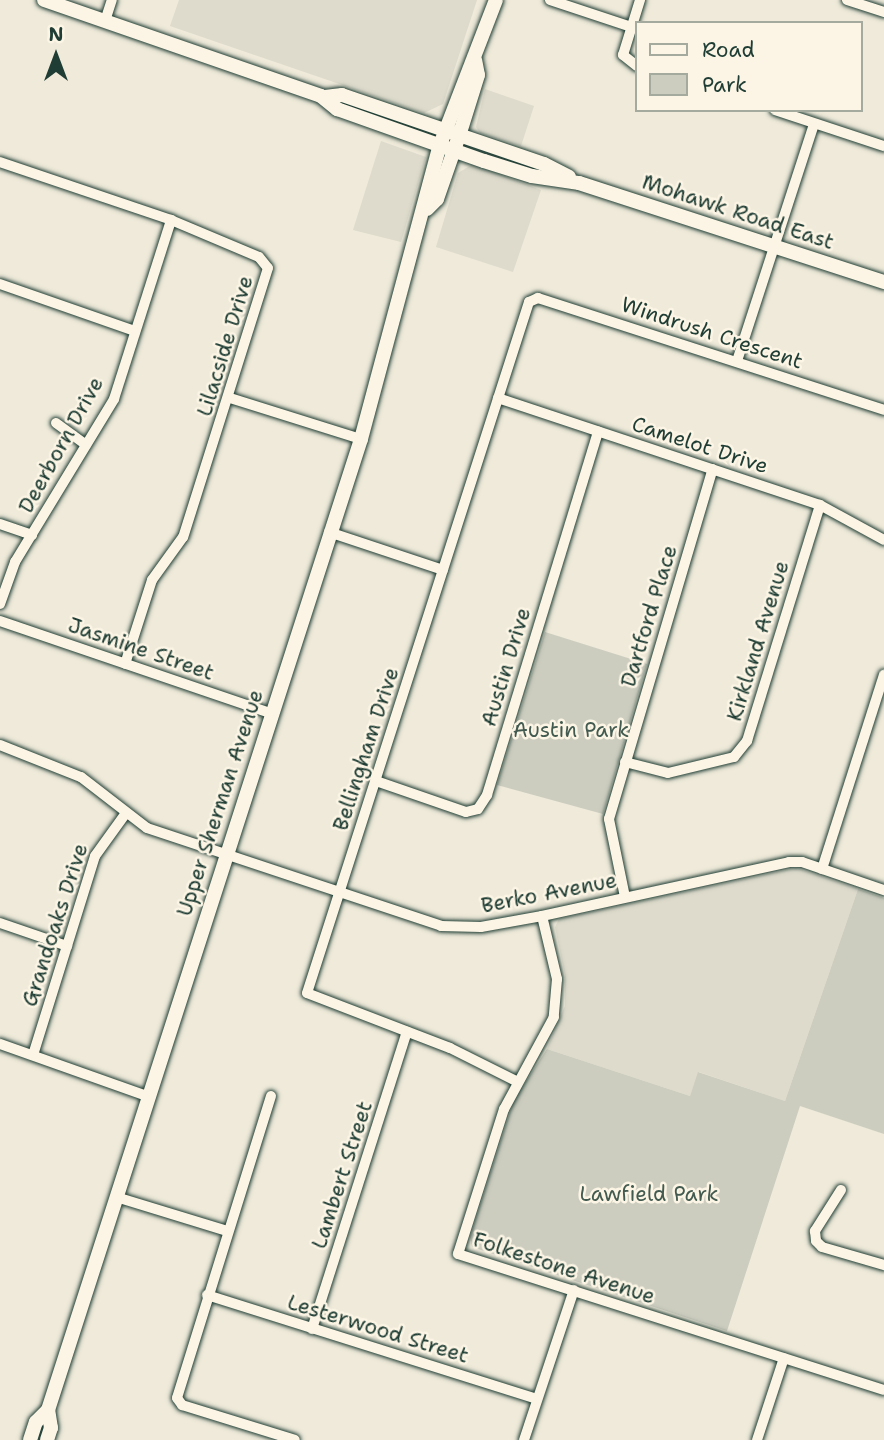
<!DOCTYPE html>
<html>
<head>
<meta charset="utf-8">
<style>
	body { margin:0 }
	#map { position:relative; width:884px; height:1440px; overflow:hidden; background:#efeada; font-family:"Shantell Sans",sans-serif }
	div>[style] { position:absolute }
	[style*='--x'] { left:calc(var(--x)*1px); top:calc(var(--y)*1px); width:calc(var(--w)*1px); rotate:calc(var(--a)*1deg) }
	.built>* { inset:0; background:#dedbcc }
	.green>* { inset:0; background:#cccdbf }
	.roads { filter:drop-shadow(0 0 2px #1f3d34) drop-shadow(0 0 2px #1f3d34) }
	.street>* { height:10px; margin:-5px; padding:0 5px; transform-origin:5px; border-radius:5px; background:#fcf5e5 }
	.secondary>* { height:14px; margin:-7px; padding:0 7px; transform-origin:7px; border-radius:7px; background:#fcf5e5 }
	span { translate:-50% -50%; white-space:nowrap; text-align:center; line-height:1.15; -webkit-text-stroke:5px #fcf5e5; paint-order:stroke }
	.street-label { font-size:21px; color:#1f3d34 }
	.park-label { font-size:21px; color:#425a50 }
	.legend { position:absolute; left:635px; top:21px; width:228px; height:91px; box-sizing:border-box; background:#fcf5e5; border:2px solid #a4ab9e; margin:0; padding:9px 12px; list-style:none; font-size:21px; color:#1f3d34 }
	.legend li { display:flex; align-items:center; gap:14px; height:35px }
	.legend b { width:35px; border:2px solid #a4ab9e }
	.north { position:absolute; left:21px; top:21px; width:70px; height:70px; -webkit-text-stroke:5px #fcf5e5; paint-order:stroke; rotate:0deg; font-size:19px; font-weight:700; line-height:28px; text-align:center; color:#1f3d34 }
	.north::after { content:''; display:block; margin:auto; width:24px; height:32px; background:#1f3d34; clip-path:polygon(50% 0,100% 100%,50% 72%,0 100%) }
</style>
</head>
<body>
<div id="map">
	<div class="built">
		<div style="clip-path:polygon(179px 0,477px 0,443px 104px,424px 113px,170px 26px)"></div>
		<div style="clip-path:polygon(485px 89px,534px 106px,521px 146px,480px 133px,476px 127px)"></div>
		<div style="clip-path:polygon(381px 141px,426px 157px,401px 242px,353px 230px)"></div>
		<div style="clip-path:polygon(473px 164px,541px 190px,513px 272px,436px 247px,458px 173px)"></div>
		<div style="clip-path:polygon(796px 868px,858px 889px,785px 1101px,699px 1072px,690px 1096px,547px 1049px,565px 1006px,565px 975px,555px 927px,559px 919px)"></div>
	</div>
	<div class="green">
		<div style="clip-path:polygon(545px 632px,647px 664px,603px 814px,497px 785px)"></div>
		<div style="clip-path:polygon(858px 889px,884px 898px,884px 1134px,800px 1106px,727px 1331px,472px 1247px,470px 1237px,514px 1100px,547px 1049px,690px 1096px,698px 1072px,785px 1101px)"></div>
	</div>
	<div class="roads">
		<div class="street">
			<div style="--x:550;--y:0;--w:85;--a:18.4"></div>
			<div style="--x:847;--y:0;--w:39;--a:18"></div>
			<div style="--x:105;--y:21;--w:22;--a:-72"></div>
			<div style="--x:637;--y:66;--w:18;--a:-142"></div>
			<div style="--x:623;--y:55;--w:58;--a:-72.8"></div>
			<div style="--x:775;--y:110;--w:115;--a:18.3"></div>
			<div style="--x:0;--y:162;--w:181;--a:18.7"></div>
			<div style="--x:171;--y:220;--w:95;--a:22.8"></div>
			<div style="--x:259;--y:257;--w:14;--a:51"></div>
			<div style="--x:268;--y:268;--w:282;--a:107.5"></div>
			<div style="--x:183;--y:537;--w:53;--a:125.8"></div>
			<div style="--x:152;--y:580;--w:88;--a:107.8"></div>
			<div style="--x:0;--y:284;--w:143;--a:19.2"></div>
			<div style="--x:737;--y:361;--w:249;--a:-72"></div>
			<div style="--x:230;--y:398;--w:137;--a:17.4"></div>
			<div style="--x:498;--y:398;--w:339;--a:18.4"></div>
			<div style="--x:820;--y:505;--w:73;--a:28.7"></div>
			<div style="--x:56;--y:423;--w:37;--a:36"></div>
			<div style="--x:0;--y:524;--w:34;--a:19"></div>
			<div style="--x:329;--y:532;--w:120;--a:18.4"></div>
			<div style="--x:0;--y:604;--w:45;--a:-70.3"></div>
			<div style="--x:15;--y:562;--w:191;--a:-58.7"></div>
			<div style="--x:114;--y:399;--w:188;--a:-72.3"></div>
			<div style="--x:0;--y:621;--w:286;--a:18.8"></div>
			<div style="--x:0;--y:745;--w:87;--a:21.6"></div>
			<div style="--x:81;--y:777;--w:83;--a:37.7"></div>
			<div style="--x:147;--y:828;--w:310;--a:18.4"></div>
			<div style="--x:441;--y:926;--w:40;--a:1.4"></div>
			<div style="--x:481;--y:927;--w:62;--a:-10.2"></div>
			<div style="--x:542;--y:916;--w:253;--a:-12.3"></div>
			<div style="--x:789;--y:862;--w:13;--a:0"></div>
			<div style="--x:802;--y:862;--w:87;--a:18.9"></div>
			<div style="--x:625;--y:762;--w:44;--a:14.3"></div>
			<div style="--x:668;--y:773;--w:68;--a:-13.6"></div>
			<div style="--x:734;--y:757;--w:21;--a:-51"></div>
			<div style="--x:747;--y:741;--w:247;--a:-72.8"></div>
			<div style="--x:376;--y:781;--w:95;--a:19"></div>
			<div style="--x:466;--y:812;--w:12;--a:-14"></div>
			<div style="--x:478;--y:809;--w:17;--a:-57"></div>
			<div style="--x:487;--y:795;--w:380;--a:-73"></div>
			<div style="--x:822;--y:869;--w:204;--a:-72.3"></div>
			<div style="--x:625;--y:897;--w:80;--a:-101.6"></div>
			<div style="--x:609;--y:819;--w:365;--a:-73.5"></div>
			<div style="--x:542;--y:916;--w:65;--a:76.6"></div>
			<div style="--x:557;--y:979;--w:38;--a:95"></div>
			<div style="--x:554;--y:1017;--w:105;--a:118.5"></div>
			<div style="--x:504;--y:1109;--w:152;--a:107.6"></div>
			<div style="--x:458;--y:1254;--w:447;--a:17.7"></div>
			<div style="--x:0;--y:923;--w:71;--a:18.9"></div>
			<div style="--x:0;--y:1044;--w:159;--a:19.5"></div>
			<div style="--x:33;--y:1055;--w:208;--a:-72.7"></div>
			<div style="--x:95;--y:856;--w:53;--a:-54.2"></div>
			<div style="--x:516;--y:1081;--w:74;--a:-153.4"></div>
			<div style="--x:450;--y:1048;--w:153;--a:-159"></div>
			<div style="--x:307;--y:993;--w:726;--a:-72.19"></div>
			<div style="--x:529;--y:302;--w:10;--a:-24"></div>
			<div style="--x:538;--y:298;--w:364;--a:17.9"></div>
			<div style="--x:271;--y:1096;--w:316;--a:107.3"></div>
			<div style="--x:177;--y:1398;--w:9;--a:54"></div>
			<div style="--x:182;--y:1405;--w:118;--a:17.2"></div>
			<div style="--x:841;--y:1190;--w:49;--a:122.4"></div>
			<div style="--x:815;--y:1231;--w:10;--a:84"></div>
			<div style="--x:816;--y:1241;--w:8;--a:45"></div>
			<div style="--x:822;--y:1247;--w:65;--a:16.2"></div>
			<div style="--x:116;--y:1197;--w:116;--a:17"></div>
			<div style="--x:207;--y:1295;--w:346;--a:17.5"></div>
			<div style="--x:312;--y:1329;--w:312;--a:-72.3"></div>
			<div style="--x:524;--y:1440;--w:158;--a:-71.6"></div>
			<div style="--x:757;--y:1440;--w:86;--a:-71.8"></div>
		</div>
		<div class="secondary">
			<div style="--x:44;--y:0;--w:293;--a:19.1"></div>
			<div style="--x:321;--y:96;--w:21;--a:39"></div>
			<div style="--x:337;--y:109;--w:156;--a:19.5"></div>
			<div style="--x:484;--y:161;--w:50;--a:17.4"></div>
			<div style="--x:532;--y:176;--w:48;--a:8.5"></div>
			<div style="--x:579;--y:183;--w:321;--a:18"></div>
			<div style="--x:325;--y:97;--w:17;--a:-7"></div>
			<div style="--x:342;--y:95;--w:213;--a:18.9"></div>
			<div style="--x:544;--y:164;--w:28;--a:27"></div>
			<div style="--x:427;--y:209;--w:14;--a:-45"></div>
			<div style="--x:437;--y:199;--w:67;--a:-70.8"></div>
			<div style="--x:459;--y:136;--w:64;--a:-72.7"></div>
			<div style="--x:478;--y:75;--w:15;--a:-101"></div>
			<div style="--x:30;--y:1440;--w:19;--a:-72"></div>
			<div style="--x:36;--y:1422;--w:17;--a:-45"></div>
			<div style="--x:48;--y:1410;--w:1020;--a:-72.13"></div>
			<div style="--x:361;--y:439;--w:304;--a:-75"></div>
			<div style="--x:440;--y:145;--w:155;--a:-68.9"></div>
			<div style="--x:47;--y:1440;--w:13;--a:-72"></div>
			<div style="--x:51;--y:1428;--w:18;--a:-99"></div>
		</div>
	</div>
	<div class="street-label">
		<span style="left:738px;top:212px;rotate:18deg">Mohawk Road East</span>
		<span style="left:712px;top:333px;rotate:18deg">Windrush Crescent</span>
		<span style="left:225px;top:346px;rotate:-73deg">Lilacside Drive</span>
		<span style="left:61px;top:445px;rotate:-61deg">Deerborn Drive</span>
		<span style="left:700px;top:445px;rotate:18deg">Camelot Drive</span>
		<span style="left:649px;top:616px;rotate:-73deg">Dartford Place</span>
		<span style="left:758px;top:641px;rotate:-73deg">Kirkland Avenue</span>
		<span style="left:141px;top:649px;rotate:19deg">Jasmine Street</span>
		<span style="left:506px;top:667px;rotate:-73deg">Austin Drive</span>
		<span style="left:366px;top:749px;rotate:-72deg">Bellingham Drive</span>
		<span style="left:220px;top:803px;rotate:-72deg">Upper Sherman Avenue</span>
		<span style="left:549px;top:893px;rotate:-11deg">Berko Avenue</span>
		<span style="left:55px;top:925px;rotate:-72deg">Grandoaks Drive</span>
		<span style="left:342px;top:1175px;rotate:-72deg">Lambert Street</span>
		<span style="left:564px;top:1268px;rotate:18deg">Folkestone Avenue</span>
		<span style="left:378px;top:1329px;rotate:17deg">Lesterwood Street</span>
	</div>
	<div class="park-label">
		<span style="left:571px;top:730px">Austin Park</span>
		<span style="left:649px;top:1194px">Lawfield Park</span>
	</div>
	<ul class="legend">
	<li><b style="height:9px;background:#fcf5e5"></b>Road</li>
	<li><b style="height:19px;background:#cccdbf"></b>Park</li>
	</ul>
	<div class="north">N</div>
</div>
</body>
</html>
